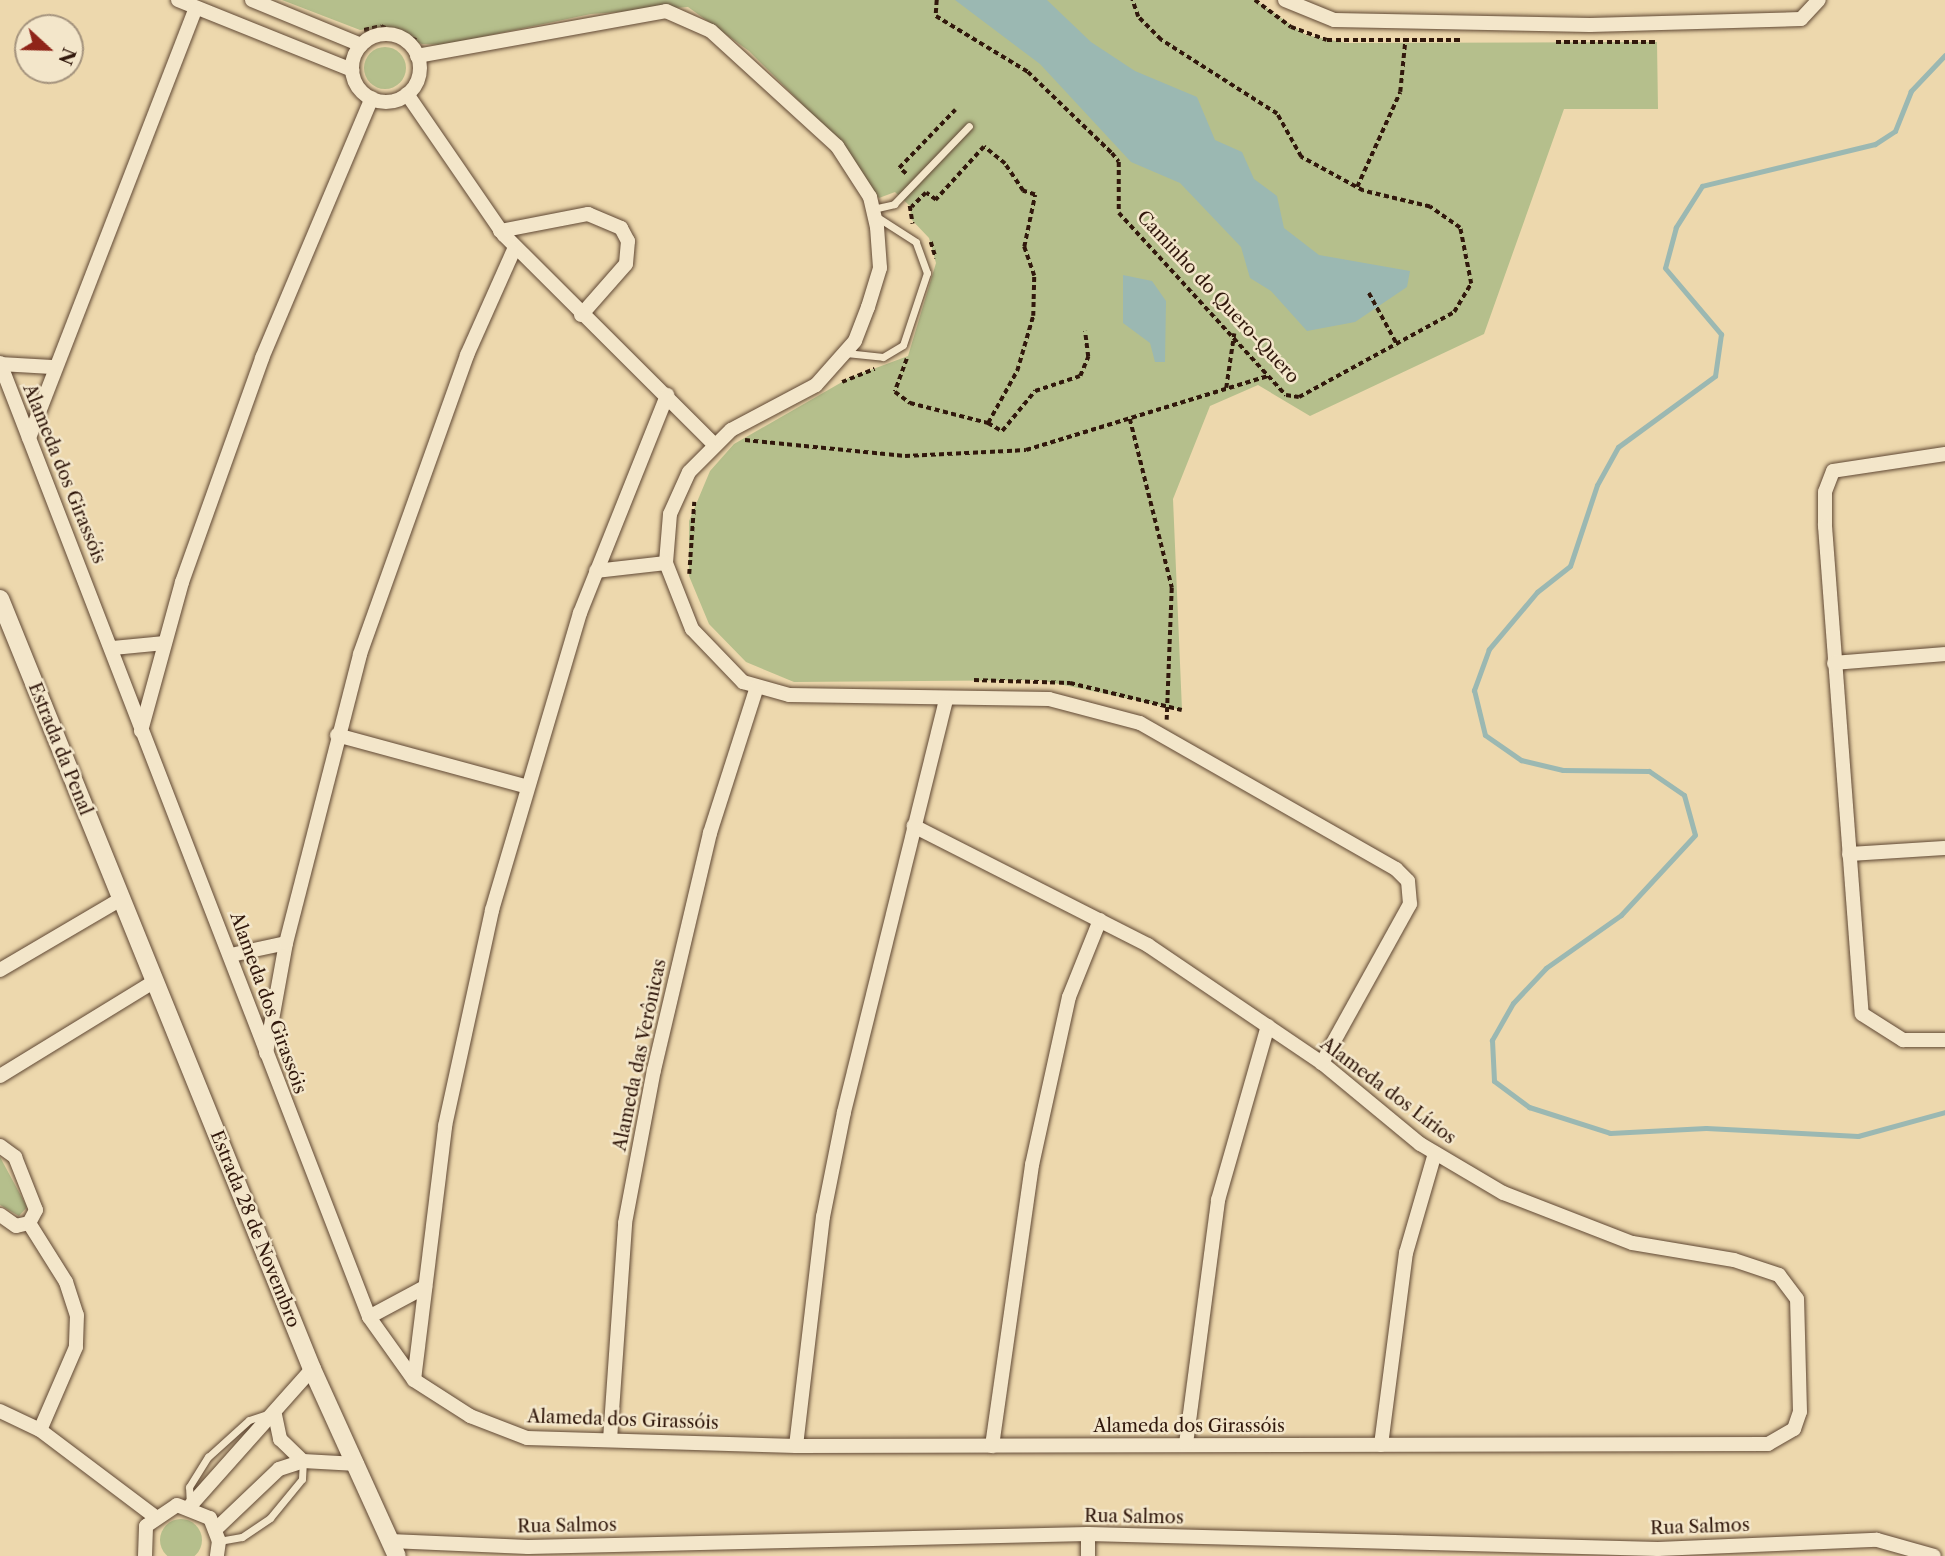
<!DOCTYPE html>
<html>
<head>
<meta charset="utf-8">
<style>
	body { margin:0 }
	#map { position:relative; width:1945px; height:1556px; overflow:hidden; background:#edd8ad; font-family:"Libre Caslon Text",serif }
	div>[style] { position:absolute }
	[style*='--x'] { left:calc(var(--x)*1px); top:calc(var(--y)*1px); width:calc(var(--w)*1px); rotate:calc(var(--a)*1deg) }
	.green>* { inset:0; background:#b5bf8c }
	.round { border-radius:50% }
	.water>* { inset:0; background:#9bb8b2 }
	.stream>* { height:5px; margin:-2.5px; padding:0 2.5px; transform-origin:2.5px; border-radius:2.5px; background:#9bb8b2 }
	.path>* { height:3.5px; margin-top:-1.75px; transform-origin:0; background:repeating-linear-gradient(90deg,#31180c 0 5px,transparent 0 8.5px) }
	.roads { filter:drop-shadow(0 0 2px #604834) drop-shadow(0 0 2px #604834) }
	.service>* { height:7px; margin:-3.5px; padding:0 3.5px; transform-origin:3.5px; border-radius:3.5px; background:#f3e6ca }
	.minor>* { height:14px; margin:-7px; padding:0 7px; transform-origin:7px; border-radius:7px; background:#f3e6ca }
	.minor>.ring { margin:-7px; padding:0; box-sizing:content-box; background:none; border:14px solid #f3e6ca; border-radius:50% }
	.tertiary>* { height:18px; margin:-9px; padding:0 9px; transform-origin:9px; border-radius:9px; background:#f3e6ca }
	span { translate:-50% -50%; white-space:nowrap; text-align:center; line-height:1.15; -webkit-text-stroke:5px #f3e6ca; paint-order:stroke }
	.street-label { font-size:18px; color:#31180c }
	.north { position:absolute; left:14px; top:14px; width:70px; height:70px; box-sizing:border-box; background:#f3e6ca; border:2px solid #a5947e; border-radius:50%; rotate:112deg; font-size:19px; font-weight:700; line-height:28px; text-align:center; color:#31180c }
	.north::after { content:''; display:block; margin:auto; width:24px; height:32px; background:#8f2418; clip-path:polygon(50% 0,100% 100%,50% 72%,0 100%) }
</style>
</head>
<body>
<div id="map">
	<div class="green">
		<div style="clip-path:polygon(282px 0,1255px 0,1306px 35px,1346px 43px,1657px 42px,1658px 109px,1564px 109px,1484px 334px,1310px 416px,1258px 385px,1210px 406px,1173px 499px,1182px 710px,1040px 680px,794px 682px,746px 662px,709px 624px,689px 576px,689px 521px,710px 471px,734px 444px,849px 378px,908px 356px,936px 263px,929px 238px,910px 218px,911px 207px,895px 192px,879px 198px,803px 105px,749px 51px,688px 7px,591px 14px,443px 45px,422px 44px,381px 27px,360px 30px)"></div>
		<div class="round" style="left:364px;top:47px;width:42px;height:42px"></div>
		<div style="clip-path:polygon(0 1157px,27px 1207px,19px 1216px,0 1205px)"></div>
		<div class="round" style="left:160px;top:1519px;width:42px;height:42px"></div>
	</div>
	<div class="water">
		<div style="clip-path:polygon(955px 0,1047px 0,1091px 42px,1135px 71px,1197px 97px,1215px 140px,1242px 152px,1254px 179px,1277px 196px,1284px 228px,1319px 255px,1410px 271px,1407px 287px,1355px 322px,1307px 331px,1271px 291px,1250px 278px,1241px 247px,1180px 183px,1131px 162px,1040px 64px)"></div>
		<div style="clip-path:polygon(1123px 275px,1152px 281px,1166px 301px,1165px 362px,1155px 362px,1150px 343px,1123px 323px)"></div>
	</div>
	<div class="stream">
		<div style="--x:1945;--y:55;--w:50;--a:133.4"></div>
		<div style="--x:1911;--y:91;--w:43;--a:111.8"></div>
		<div style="--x:1895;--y:131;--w:24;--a:147"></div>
		<div style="--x:1875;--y:144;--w:178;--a:166.4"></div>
		<div style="--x:1702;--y:186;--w:49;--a:122.4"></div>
		<div style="--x:1676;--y:227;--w:42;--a:105"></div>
		<div style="--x:1665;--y:268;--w:87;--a:49.7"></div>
		<div style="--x:1721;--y:334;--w:42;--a:98.1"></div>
		<div style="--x:1715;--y:376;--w:120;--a:143.8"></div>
		<div style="--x:1618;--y:447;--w:43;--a:118.9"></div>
		<div style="--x:1597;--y:485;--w:85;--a:108.4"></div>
		<div style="--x:1570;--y:566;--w:42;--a:141.8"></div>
		<div style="--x:1537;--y:592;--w:75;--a:130.1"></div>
		<div style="--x:1489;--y:649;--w:44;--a:110.1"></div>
		<div style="--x:1474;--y:690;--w:46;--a:76.3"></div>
		<div style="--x:1485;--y:735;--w:44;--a:34.8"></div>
		<div style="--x:1521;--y:760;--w:43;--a:13.4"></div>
		<div style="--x:1563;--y:770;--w:86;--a:0.7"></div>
		<div style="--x:1649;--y:771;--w:42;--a:34.4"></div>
		<div style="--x:1684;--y:795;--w:41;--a:74.6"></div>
		<div style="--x:1695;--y:835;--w:109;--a:132.8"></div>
		<div style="--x:1621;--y:915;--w:92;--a:144.8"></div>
		<div style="--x:1546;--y:968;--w:48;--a:133.3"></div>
		<div style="--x:1513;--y:1003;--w:43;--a:119.6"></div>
		<div style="--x:1492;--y:1040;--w:41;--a:87.2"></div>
		<div style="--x:1494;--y:1081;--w:44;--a:36.6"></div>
		<div style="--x:1529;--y:1107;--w:85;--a:17.8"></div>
		<div style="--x:1610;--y:1133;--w:96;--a:-3"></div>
		<div style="--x:1706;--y:1128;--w:152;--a:3"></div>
		<div style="--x:1858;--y:1136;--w:90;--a:-15.4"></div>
	</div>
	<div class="path">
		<div style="--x:937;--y:0;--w:16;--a:94"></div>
		<div style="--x:936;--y:16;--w:108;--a:31.3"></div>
		<div style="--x:1028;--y:72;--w:117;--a:44"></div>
		<div style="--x:1112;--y:153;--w:11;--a:52"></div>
		<div style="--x:1119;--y:162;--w:51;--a:90"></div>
		<div style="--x:1119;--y:213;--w:247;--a:47.5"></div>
		<div style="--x:1286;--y:395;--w:13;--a:9"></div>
		<div style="--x:1299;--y:397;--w:177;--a:-28.7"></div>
		<div style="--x:1454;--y:312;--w:33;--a:-59"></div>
		<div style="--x:1471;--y:284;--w:57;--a:-101.1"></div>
		<div style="--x:1460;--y:228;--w:37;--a:-145"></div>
		<div style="--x:1430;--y:207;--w:69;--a:-166.6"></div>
		<div style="--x:1363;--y:191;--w:71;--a:-151.3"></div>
		<div style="--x:1301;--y:157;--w:49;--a:-119.2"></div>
		<div style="--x:1277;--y:114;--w:138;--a:-147.5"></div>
		<div style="--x:1161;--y:40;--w:33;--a:-135"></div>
		<div style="--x:1138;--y:17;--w:18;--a:-109"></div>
		<div style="--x:1255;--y:0;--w:45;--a:36.9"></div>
		<div style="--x:1291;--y:27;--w:38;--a:20"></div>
		<div style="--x:1327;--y:40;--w:134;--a:0"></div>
		<div style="--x:364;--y:30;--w:17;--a:-13"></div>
		<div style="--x:381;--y:26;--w:38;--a:22"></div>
		<div style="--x:1556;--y:42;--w:101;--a:0"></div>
		<div style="--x:906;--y:174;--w:9;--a:-139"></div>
		<div style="--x:899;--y:168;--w:81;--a:-46"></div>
		<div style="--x:1357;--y:187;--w:104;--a:-65.6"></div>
		<div style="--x:1400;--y:92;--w:50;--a:-84.3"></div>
		<div style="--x:910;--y:206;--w:18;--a:81"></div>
		<div style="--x:931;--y:242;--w:17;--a:73"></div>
		<div style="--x:1369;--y:293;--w:60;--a:61.3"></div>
		<div style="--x:907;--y:359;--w:35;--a:110"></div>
		<div style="--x:895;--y:392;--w:19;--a:36"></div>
		<div style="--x:910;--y:403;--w:81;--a:14.4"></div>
		<div style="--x:988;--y:423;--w:60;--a:-60.9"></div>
		<div style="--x:1017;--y:371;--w:57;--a:-73.8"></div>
		<div style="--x:1033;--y:316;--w:40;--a:-88.6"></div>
		<div style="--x:1034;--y:276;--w:31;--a:-109"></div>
		<div style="--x:1024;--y:247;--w:53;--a:-78.1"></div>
		<div style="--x:1035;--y:195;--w:13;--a:-162"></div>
		<div style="--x:1023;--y:191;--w:32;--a:-124"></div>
		<div style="--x:1005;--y:164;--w:27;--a:-141"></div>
		<div style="--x:984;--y:147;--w:72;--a:132.2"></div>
		<div style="--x:936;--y:200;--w:12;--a:-145"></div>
		<div style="--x:926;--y:193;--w:20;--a:135"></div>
		<div style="--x:842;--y:382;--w:35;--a:-22"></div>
		<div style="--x:1226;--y:388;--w:55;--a:-81.6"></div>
		<div style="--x:1130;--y:419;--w:174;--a:76"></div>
		<div style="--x:1172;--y:588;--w:132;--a:92.2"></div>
		<div style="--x:988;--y:423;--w:16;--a:30"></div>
		<div style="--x:1002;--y:431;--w:52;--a:-50.5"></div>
		<div style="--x:1035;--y:391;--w:47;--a:-18.4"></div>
		<div style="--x:1080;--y:376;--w:21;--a:-67"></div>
		<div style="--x:1088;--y:357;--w:26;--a:-97"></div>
		<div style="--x:745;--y:440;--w:161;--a:5.7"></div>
		<div style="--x:905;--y:456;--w:121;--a:-2.8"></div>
		<div style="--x:1026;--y:450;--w:253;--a:-17"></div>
		<div style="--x:689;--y:574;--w:72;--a:-86"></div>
		<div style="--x:974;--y:680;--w:96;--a:1.8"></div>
		<div style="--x:1070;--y:683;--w:115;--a:13.6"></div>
	</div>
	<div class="roads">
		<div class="service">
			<div style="--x:873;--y:209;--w:22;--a:-13"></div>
			<div style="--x:894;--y:204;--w:108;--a:-46.1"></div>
			<div style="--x:846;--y:353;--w:37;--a:6"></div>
			<div style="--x:883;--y:357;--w:23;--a:-31"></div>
			<div style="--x:903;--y:345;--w:76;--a:-71.6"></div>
			<div style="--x:927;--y:273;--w:33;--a:-110"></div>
			<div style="--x:916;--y:242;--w:50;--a:-147.3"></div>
			<div style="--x:190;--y:1505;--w:18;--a:-93"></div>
			<div style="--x:189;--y:1487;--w:36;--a:-58"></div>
			<div style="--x:208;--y:1457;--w:55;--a:-42.1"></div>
			<div style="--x:249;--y:1420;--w:23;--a:-18"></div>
			<div style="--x:219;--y:1541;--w:23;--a:-10"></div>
			<div style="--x:242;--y:1537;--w:34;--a:-34"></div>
			<div style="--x:270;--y:1518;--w:50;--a:-50.6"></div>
			<div style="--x:302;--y:1479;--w:17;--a:-87"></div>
		</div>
		<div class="minor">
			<div style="--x:178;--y:0;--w:188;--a:21.9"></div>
			<div style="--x:252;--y:0;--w:118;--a:22.4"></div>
			<div style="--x:1285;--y:0;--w:53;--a:22.2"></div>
			<div style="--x:1334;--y:20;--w:256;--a:1.1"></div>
			<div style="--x:1590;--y:25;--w:211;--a:-1.6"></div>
			<div style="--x:1801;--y:19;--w:26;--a:-47"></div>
			<div class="ring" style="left:352px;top:34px;width:54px;height:54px"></div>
			<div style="--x:417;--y:56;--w:253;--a:-10.2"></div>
			<div style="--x:666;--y:11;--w:49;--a:24"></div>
			<div style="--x:711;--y:31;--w:171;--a:42.4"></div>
			<div style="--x:837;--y:146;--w:61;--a:57.1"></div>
			<div style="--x:870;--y:197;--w:31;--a:77"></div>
			<div style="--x:877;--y:227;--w:41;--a:85.8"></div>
			<div style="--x:880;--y:268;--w:41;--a:107.1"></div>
			<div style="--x:868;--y:307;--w:36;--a:111"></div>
			<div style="--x:855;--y:341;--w:59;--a:131.6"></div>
			<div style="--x:816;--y:385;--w:96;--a:152.1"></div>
			<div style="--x:731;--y:430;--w:59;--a:135"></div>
			<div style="--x:689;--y:472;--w:46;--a:114.3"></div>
			<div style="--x:670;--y:514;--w:49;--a:94.7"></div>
			<div style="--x:666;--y:563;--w:71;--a:68.5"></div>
			<div style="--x:692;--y:629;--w:74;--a:46.1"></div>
			<div style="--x:743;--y:682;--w:48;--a:15.8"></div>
			<div style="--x:789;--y:695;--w:260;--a:0.9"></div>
			<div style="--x:1049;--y:699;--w:94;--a:14.8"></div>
			<div style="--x:1140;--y:723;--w:295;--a:29.7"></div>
			<div style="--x:1396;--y:869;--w:17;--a:45"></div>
			<div style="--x:1408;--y:881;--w:23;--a:85"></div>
			<div style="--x:1410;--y:904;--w:182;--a:119"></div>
			<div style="--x:407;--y:94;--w:171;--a:55.5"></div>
			<div style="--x:504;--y:235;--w:295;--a:44.9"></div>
			<div style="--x:500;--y:231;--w:90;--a:-10.9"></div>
			<div style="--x:588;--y:214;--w:36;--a:23"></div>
			<div style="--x:621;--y:228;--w:15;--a:62"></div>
			<div style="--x:628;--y:241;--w:23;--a:95"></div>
			<div style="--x:626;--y:264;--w:68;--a:131.4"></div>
			<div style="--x:0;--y:363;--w:1023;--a:68.85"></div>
			<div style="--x:369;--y:1317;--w:77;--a:54.5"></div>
			<div style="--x:414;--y:1380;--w:67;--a:32.7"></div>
			<div style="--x:470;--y:1416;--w:61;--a:21.1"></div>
			<div style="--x:527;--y:1438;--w:269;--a:1.7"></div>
			<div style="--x:796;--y:1446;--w:972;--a:-0.12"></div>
			<div style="--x:1768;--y:1444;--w:30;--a:-30"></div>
			<div style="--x:1794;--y:1429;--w:18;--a:-71"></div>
			<div style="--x:1800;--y:1412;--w:113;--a:-91.5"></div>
			<div style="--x:1797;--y:1299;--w:30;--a:-127"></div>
			<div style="--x:1779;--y:1275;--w:47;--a:-161.6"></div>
			<div style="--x:1734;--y:1260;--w:103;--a:-170.5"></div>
			<div style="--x:1632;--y:1243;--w:138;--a:-158.8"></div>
			<div style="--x:1503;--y:1193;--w:96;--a:-149.4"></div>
			<div style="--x:1420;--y:1144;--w:127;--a:-140.4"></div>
			<div style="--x:1322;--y:1063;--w:210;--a:-145.9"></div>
			<div style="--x:1148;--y:945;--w:263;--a:-153.1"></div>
			<div style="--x:0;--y:364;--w:52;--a:3.3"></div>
			<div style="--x:29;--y:438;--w:461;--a:-68.8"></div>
			<div style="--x:1945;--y:454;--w:113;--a:171.4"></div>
			<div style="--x:1833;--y:471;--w:22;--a:111"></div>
			<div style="--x:1825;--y:492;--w:34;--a:90"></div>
			<div style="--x:1825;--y:526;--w:489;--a:85.7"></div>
			<div style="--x:1862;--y:1014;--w:49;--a:32.4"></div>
			<div style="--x:1903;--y:1040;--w:42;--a:0"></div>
			<div style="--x:596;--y:571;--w:70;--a:-6.5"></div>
			<div style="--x:113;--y:648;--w:52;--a:-5.5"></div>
			<div style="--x:1834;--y:663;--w:111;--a:-4.6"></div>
			<div style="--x:141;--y:731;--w:155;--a:-74.6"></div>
			<div style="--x:182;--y:582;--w:238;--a:-70.3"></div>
			<div style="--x:262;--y:358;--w:282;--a:-67.1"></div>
			<div style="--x:337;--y:735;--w:195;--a:15.2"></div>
			<div style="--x:1849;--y:854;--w:96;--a:-3.6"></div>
			<div style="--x:231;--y:955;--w:56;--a:-12.3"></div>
			<div style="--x:0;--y:970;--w:140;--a:-30.4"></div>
			<div style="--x:266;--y:1053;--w:112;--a:-79.7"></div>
			<div style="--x:286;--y:943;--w:298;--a:-75.6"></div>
			<div style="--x:360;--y:654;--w:318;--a:-70.3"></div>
			<div style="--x:467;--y:355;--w:118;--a:-66"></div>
			<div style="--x:0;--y:1076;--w:182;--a:-31.5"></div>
			<div style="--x:0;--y:1146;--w:19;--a:36"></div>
			<div style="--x:15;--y:1157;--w:57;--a:68.4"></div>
			<div style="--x:36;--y:1210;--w:15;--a:118"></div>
			<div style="--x:29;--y:1223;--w:13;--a:167"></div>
			<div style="--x:16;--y:1226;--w:19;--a:-145"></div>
			<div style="--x:29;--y:1223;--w:70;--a:57.9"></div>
			<div style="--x:66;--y:1282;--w:35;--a:72"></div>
			<div style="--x:77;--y:1315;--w:32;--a:92"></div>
			<div style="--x:76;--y:1347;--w:90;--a:113.4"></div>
			<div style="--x:369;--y:1317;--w:64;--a:-28.2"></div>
			<div style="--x:414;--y:1380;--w:256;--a:-83"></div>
			<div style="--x:445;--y:1126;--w:221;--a:-77.7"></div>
			<div style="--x:492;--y:910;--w:310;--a:-73.5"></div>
			<div style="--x:580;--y:613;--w:235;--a:-68.2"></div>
			<div style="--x:0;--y:1411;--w:44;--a:25.4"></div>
			<div style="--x:40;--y:1430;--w:143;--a:37"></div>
			<div style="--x:275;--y:1415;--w:25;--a:78"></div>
			<div style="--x:280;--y:1439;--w:32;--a:44"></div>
			<div style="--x:610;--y:1440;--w:218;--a:-86"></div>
			<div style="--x:625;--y:1223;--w:156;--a:-79.3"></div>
			<div style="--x:654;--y:1070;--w:244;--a:-76.7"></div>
			<div style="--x:710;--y:833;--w:153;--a:-72.2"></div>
			<div style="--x:1186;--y:1444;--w:246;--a:-82.5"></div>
			<div style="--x:1218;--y:1200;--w:181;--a:-74"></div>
			<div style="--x:1381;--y:1445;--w:194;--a:-82.6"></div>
			<div style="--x:1406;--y:1253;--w:104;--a:-73.8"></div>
			<div style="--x:796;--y:1446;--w:231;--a:-83.3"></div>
			<div style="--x:823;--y:1217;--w:107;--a:-78.7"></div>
			<div style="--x:844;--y:1112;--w:423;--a:-76.1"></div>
			<div style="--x:992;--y:1446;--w:284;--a:-81.9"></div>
			<div style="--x:1032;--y:1165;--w:172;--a:-77.6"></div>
			<div style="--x:1069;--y:997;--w:83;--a:-68.1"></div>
			<div style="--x:190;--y:1506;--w:183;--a:-48.3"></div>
			<div style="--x:216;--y:1529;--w:87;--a:-43.6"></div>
			<div style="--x:279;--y:1469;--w:25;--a:-18"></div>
			<div style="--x:303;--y:1461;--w:54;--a:3.2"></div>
			<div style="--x:1088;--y:1534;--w:22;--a:90"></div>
			<div style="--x:390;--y:1541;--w:138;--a:2.5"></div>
			<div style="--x:528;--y:1547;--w:560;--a:-1.33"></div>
			<div style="--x:1088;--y:1534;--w:570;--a:1.51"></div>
			<div style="--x:1658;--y:1549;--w:219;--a:-2.4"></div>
			<div style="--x:1877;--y:1540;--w:59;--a:15.7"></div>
			<div style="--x:145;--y:1556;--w:30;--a:-88"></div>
			<div style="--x:146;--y:1526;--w:37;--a:-34"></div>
			<div style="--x:177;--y:1505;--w:35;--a:22"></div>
			<div style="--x:210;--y:1518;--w:25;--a:69"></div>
			<div style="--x:219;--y:1541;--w:15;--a:98"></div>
		</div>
		<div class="tertiary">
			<div style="--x:0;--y:599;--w:831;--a:67.94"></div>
			<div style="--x:312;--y:1369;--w:205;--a:65.6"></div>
		</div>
	</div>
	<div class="street-label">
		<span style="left:1218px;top:297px;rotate:47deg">Caminho do Quero-Quero</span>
		<span style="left:64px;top:474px;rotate:68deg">Alameda dos Girassóis</span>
		<span style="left:60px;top:749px;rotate:68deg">Estrada da Penal</span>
		<span style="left:268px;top:1003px;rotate:70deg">Alameda dos Girassóis</span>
		<span style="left:640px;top:1055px;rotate:-78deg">Alameda das Verônicas</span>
		<span style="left:1388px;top:1091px;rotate:37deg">Alameda dos Lírios</span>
		<span style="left:255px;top:1229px;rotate:68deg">Estrada 28 de Novembro</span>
		<span style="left:623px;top:1420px;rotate:2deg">Alameda dos Girassóis</span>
		<span style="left:1189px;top:1426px">Alameda dos Girassóis</span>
		<span style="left:1134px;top:1517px;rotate:1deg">Rua Salmos</span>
		<span style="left:567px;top:1526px;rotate:-1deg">Rua Salmos</span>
		<span style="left:1700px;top:1527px;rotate:-2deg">Rua Salmos</span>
	</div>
	<div class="north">N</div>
</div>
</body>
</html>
